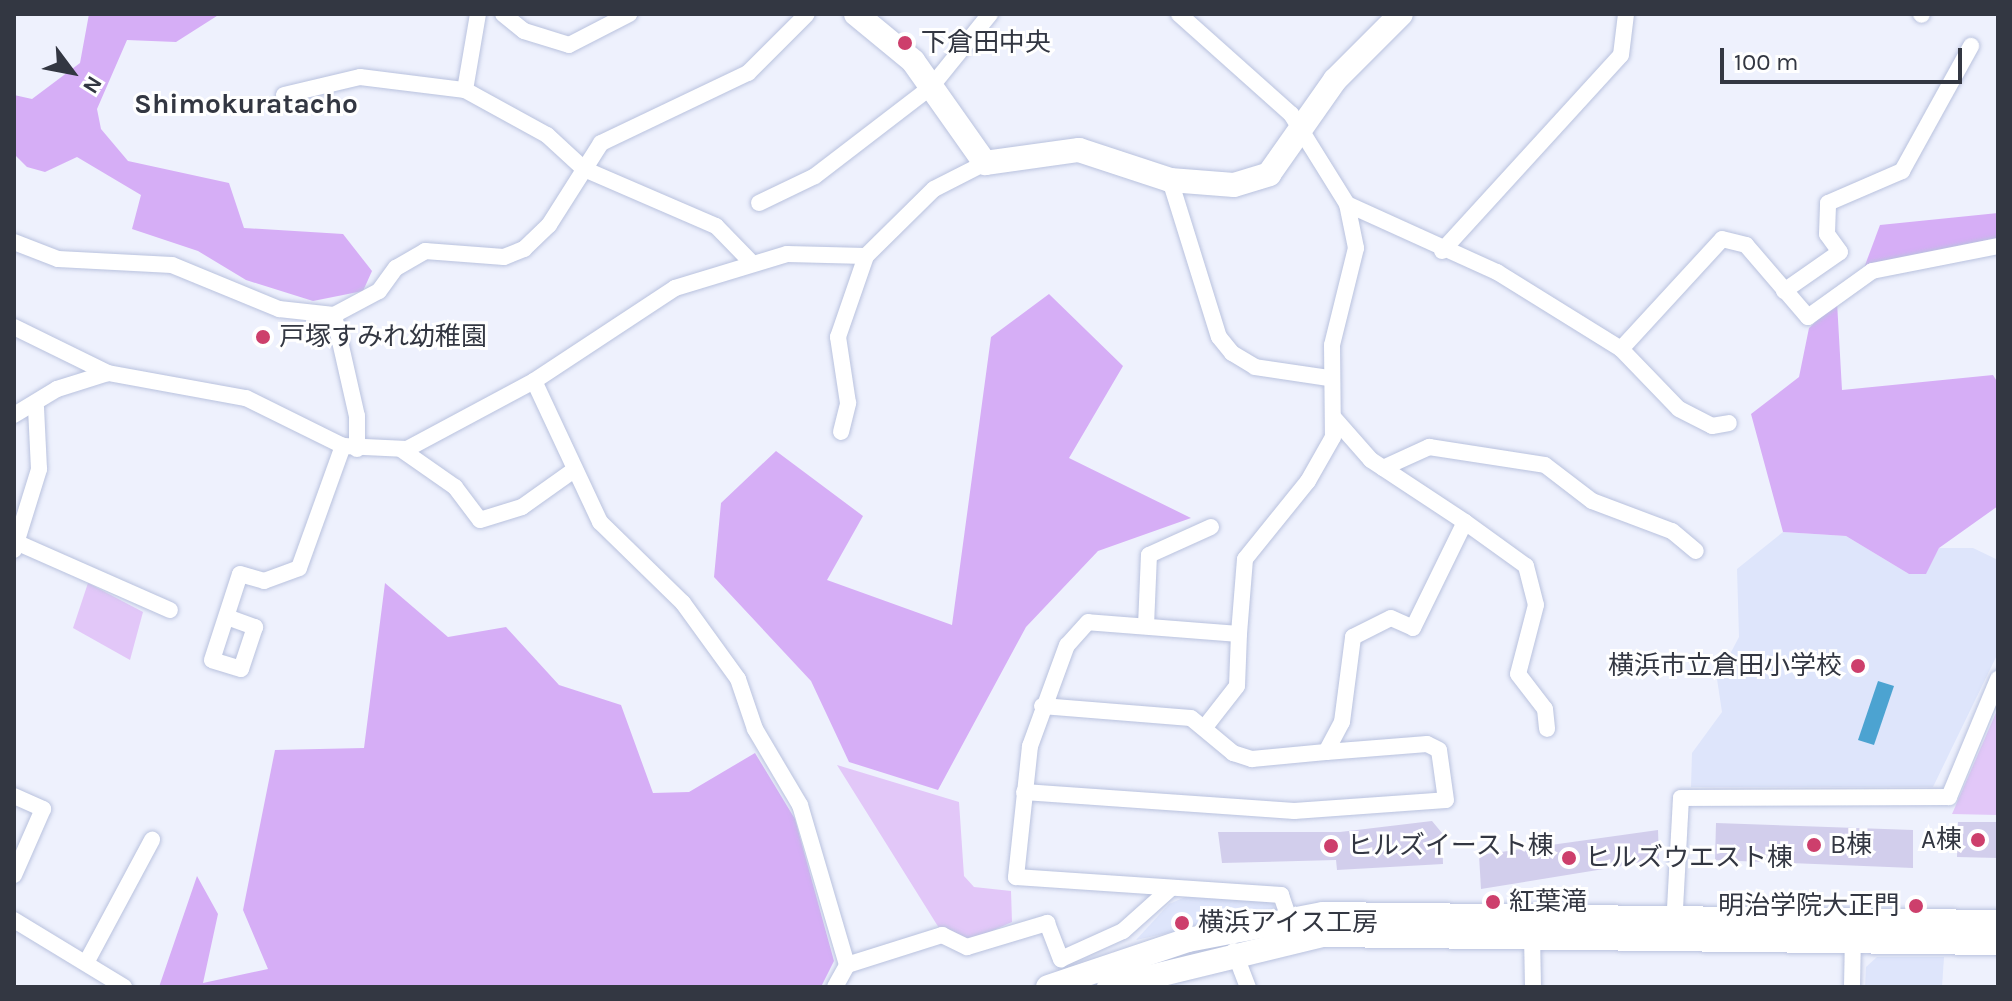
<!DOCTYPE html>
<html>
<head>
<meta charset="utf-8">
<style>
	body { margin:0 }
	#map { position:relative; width:2012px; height:1001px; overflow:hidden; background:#eef1fd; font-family:Karla,"Noto Sans JP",sans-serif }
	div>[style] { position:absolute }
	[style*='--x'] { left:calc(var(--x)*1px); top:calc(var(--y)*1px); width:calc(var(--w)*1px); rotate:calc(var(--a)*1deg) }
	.built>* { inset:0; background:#dee5fb }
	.green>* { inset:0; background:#e2c7f8 }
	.forest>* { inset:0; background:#d6aef6 }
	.water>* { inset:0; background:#4ca3d1 }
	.building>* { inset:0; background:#d2ceec }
	.roads { filter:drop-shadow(0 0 2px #b9c2de) drop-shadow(0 0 2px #b9c2de) }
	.street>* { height:16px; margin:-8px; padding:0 8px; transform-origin:8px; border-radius:8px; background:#fff }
	.secondary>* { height:24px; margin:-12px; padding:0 12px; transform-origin:12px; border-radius:12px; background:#fff }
	.dots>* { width:22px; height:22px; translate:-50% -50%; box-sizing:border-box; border:4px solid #fff; border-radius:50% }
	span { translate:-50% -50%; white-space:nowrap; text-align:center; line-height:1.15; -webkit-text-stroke:6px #fff; paint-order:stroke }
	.poi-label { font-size:26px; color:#333742 }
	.left { translate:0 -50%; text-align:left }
	.right { translate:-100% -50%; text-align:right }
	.neighbourhood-label { font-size:28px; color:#333742; font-weight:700 }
	.frame { position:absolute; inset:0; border:16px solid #333742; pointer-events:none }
	.north { position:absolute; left:32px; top:32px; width:80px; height:80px; -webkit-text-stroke:6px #fff; paint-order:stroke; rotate:122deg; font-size:22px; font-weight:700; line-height:32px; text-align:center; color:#333742 }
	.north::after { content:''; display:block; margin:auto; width:28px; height:36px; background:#333742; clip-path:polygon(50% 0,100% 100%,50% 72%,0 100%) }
	.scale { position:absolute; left:1720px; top:48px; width:242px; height:36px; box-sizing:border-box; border:4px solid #333742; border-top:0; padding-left:10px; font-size:24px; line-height:28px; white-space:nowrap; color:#333742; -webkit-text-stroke:6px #fff; paint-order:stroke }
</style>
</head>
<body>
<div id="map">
	<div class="built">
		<div style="clip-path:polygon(1783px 532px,1846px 536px,1909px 574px,1926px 573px,1939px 548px,1973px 548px,1998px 560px,1998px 653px,1933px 787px,1691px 787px,1692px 753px,1722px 712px,1717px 679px,1739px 637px,1737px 569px)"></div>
		<div style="clip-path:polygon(1190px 895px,1273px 902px,1275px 909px,1136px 940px,1169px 904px)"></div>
		<div style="clip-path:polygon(1877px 957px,1944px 957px,1942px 987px,1865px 987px,1866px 967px)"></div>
	</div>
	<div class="green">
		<div style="clip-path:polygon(88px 583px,143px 612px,130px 660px,73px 628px)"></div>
		<div style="clip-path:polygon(1998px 708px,1998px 815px,1952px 814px)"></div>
		<div style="clip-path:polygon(837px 765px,959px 802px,964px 876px,974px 887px,1011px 891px,1012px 922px,967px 942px,939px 928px)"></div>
	</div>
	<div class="forest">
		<div style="clip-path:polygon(89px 14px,220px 14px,176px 42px,127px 40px,97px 109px,101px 129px,128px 161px,229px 183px,244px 228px,343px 234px,372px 271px,363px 291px,313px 301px,246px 280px,198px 251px,132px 229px,141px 195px,77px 157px,45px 172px,27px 167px,14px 154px,14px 95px,32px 99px,80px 63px)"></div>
		<div style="clip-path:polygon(1998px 213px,1998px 254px,1864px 268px,1880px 225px)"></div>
		<div style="clip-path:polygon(1049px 294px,1123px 366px,1069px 458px,1191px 518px,1098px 551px,1026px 627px,938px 790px,849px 762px,811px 681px,714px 577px,721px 503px,776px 451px,863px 516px,827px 580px,952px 625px,991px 337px)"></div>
		<div style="clip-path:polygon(1837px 302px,1842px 390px,1993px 375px,1998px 383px,1998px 506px,1939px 548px,1926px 574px,1909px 574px,1846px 536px,1783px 532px,1751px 414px,1799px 377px,1809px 328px)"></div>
		<div style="clip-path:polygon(385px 583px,448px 637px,506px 627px,559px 685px,621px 705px,653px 793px,689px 792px,755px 753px,795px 819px,834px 961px,821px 987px,159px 987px,197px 876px,218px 914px,203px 983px,268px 969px,243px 910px,275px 750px,364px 748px)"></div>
	</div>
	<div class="water">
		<div style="clip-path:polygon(1878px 681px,1894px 686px,1874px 745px,1858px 740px)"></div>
	</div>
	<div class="building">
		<div style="clip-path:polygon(1432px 821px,1442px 833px,1443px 864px,1337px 870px,1336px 860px,1222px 863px,1218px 832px,1340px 832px)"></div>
		<div style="clip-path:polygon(1958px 822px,1998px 822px,1998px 858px,1957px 857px)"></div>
		<div style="clip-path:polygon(1716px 823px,1913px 830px,1913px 868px,1715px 860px)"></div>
		<div style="clip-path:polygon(1658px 830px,1659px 860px,1481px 889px,1479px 855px)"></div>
	</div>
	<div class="roads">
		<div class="street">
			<div style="--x:478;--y:14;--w:77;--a:99.7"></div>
			<div style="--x:465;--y:90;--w:94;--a:28.8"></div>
			<div style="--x:547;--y:135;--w:50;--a:42.6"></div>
			<div style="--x:584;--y:169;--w:144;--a:23.4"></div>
			<div style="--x:716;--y:226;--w:52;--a:45.8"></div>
			<div style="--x:503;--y:14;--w:27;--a:39"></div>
			<div style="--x:524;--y:31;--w:47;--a:17.3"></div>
			<div style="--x:569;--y:45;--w:68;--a:-27.3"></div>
			<div style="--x:1179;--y:14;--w:150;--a:41.8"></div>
			<div style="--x:1291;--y:114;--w:106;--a:58.1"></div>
			<div style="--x:1347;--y:204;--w:45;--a:78.4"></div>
			<div style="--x:1356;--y:248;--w:100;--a:103.9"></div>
			<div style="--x:1332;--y:345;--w:92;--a:89.4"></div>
			<div style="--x:1333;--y:437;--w:51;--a:119.6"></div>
			<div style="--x:1308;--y:481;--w:100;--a:128.9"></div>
			<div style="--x:1245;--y:559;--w:75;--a:94.6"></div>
			<div style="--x:1239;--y:634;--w:151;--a:-175.5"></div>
			<div style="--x:1088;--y:622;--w:31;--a:132"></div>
			<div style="--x:1067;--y:645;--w:108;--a:110.1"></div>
			<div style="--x:1030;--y:746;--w:132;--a:96.1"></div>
			<div style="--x:1016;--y:877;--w:266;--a:3.9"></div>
			<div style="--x:1281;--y:895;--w:37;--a:71"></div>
			<div style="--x:1921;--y:14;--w:1;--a:45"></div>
			<div style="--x:284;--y:95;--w:78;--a:-13.3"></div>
			<div style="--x:360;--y:77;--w:106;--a:7.1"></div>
			<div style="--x:1170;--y:180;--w:164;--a:72.7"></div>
			<div style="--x:1219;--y:337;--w:21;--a:51"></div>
			<div style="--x:1232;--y:353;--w:27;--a:31"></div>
			<div style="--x:1255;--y:367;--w:75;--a:8.5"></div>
			<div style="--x:759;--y:203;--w:62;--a:-25.7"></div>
			<div style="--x:815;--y:176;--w:146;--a:-37.5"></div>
			<div style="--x:931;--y:87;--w:94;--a:-51.1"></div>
			<div style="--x:1347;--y:204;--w:165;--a:24.4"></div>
			<div style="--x:1497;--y:272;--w:146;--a:31.8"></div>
			<div style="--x:1621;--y:349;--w:149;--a:-47.4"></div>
			<div style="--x:1722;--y:239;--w:25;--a:14"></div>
			<div style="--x:1746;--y:245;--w:95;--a:49.3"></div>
			<div style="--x:1808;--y:317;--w:79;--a:-35.7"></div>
			<div style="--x:1872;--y:271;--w:128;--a:-11.2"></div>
			<div style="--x:14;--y:242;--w:47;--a:21.1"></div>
			<div style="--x:58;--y:259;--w:114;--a:3"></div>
			<div style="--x:172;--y:265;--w:116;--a:22.4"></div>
			<div style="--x:279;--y:309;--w:55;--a:6.2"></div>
			<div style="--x:334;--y:315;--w:51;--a:-28.1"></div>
			<div style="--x:379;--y:291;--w:29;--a:-54"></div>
			<div style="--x:396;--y:268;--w:34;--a:-30"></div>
			<div style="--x:425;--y:251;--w:79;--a:4.3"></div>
			<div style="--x:504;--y:257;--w:22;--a:-22"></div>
			<div style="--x:524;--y:249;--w:35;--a:-44"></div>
			<div style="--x:549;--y:225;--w:97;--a:-57.6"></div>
			<div style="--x:601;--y:143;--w:163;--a:-25.5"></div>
			<div style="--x:748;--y:73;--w:83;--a:-45"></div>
			<div style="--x:1442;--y:251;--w:265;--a:-47.6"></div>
			<div style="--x:1621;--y:55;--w:41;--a:-83"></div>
			<div style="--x:1784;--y:291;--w:68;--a:-34.9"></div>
			<div style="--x:1840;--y:252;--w:22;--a:-126"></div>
			<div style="--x:1827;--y:234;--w:31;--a:-88"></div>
			<div style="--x:1828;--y:203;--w:81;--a:-23.4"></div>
			<div style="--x:1902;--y:171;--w:143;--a:-61.1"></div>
			<div style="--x:334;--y:315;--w:104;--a:77.2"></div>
			<div style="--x:357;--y:416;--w:33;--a:90"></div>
			<div style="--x:14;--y:327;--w:105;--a:26.1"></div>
			<div style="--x:108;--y:373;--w:140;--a:10.3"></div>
			<div style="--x:246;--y:398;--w:108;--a:26.3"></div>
			<div style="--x:343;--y:446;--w:64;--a:2.7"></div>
			<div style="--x:407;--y:449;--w:144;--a:-28.2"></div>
			<div style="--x:534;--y:381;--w:169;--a:-33.4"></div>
			<div style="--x:675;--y:288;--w:117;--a:-16.9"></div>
			<div style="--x:787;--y:254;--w:79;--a:1.5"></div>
			<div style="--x:866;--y:256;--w:95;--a:-44.6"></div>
			<div style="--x:934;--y:189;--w:57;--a:-27"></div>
			<div style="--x:1621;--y:349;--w:83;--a:46"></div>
			<div style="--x:1679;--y:409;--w:37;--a:27"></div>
			<div style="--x:1712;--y:426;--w:17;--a:-10"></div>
			<div style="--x:534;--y:381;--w:156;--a:64.9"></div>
			<div style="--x:600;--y:522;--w:116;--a:44.3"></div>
			<div style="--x:683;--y:603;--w:94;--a:54.1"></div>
			<div style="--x:738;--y:679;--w:53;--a:71.2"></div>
			<div style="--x:755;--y:729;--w:88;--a:59.4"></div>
			<div style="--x:800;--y:805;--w:167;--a:73.6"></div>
			<div style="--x:14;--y:415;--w:50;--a:-31.2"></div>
			<div style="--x:57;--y:389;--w:53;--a:-17.4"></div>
			<div style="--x:841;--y:432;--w:30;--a:-76"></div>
			<div style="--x:848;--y:403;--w:67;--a:-98.6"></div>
			<div style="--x:838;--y:337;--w:86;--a:-70.9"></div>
			<div style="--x:402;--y:450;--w:65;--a:34.9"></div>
			<div style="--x:455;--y:487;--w:41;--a:52.9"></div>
			<div style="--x:480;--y:520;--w:44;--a:-17.2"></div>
			<div style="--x:522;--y:507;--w:60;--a:-35.5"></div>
			<div style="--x:1383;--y:468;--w:51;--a:-24.5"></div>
			<div style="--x:1429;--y:447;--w:117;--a:8.8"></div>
			<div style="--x:1545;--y:465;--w:59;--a:37.5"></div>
			<div style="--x:1592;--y:501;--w:85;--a:20.6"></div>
			<div style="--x:1672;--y:531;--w:31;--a:40"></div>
			<div style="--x:1465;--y:522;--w:75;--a:35.8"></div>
			<div style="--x:1526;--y:566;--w:40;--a:75.6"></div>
			<div style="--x:1536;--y:605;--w:71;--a:104.6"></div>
			<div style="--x:1518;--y:674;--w:44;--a:52.4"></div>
			<div style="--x:1545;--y:709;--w:20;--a:84"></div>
			<div style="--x:18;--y:543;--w:166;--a:23.8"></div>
			<div style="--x:14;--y:550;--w:85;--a:-72.8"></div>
			<div style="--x:39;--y:469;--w:62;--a:-92.8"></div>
			<div style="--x:227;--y:617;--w:30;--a:20"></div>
			<div style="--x:255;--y:627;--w:44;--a:108.4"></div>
			<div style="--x:241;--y:669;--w:30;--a:-163"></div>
			<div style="--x:212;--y:660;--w:90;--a:-72"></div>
			<div style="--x:240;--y:574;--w:25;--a:16"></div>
			<div style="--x:264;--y:581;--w:37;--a:-20"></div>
			<div style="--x:299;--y:568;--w:130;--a:-70.2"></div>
			<div style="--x:1146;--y:626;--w:71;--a:-87.6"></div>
			<div style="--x:1149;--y:555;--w:68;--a:-24.3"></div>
			<div style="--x:1042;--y:706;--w:149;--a:4.6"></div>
			<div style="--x:1191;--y:718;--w:55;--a:39.8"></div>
			<div style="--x:1233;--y:753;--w:20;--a:18"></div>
			<div style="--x:1252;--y:759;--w:74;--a:-5.4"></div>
			<div style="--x:1205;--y:727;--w:52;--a:-52"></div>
			<div style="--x:1237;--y:686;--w:52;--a:-87.8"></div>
			<div style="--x:1024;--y:792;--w:271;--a:4"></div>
			<div style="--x:1294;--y:811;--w:152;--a:-4.1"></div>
			<div style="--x:1446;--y:800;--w:50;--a:-98"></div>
			<div style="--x:1439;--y:750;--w:13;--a:-153"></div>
			<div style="--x:1427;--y:744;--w:101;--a:175.5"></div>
			<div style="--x:1326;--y:752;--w:34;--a:-62"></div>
			<div style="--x:1342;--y:722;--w:86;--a:-82.6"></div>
			<div style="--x:1353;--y:637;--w:42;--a:-26.6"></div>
			<div style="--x:1391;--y:618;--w:24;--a:24"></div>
			<div style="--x:1413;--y:628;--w:118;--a:-63.9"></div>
			<div style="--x:1465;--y:522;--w:113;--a:-146.6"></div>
			<div style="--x:1371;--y:460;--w:55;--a:-131.3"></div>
			<div style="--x:14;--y:796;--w:32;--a:24"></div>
			<div style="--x:43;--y:809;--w:72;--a:113.7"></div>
			<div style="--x:14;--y:920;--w:129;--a:31.3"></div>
			<div style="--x:1674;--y:927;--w:129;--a:-86.9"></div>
			<div style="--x:1681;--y:798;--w:268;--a:-0.2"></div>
			<div style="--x:1949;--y:797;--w:128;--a:-67.4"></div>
			<div style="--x:1532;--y:935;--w:52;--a:88.9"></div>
			<div style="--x:1234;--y:951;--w:39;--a:69"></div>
			<div style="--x:86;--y:963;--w:140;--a:-61.8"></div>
			<div style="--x:835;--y:987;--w:25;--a:-61"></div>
			<div style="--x:847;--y:965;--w:100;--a:-17.5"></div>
			<div style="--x:942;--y:935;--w:28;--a:26"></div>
			<div style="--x:967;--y:947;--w:84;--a:-16.7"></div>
			<div style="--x:1047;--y:923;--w:39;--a:69"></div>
			<div style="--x:1061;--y:959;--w:68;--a:-24.3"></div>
			<div style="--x:1123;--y:931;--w:63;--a:-41.8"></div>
			<div style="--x:1852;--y:987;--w:54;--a:-88.9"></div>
		</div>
		<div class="secondary">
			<div style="--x:856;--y:14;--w:74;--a:39.5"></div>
			<div style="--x:913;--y:61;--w:125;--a:54.8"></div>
			<div style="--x:985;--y:163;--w:95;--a:-7.9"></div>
			<div style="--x:1079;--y:150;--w:96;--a:18.2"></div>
			<div style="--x:1170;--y:180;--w:64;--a:4.5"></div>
			<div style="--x:1234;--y:185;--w:37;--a:-17"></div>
			<div style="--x:1269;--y:174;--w:115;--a:-54.9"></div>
			<div style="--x:1335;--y:80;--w:93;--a:-45"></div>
			<div style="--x:1048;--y:987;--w:148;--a:-18.6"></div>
			<div style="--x:1188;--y:940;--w:137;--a:-10.9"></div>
			<div style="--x:1323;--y:914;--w:675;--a:0.68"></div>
			<div style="--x:1109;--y:987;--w:219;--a:-13.7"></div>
			<div style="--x:1322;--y:935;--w:676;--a:0.68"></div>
		</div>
	</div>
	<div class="dots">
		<div style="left:905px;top:43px;background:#cd3f6c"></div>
		<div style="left:263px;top:337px;background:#cd3f6c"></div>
		<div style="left:1858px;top:666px;background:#cd3f6c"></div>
		<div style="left:1978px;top:840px;background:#cd3f6c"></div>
		<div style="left:1814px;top:845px;background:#cd3f6c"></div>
		<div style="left:1331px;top:846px;background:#cd3f6c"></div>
		<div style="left:1569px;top:858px;background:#cd3f6c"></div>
		<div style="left:1493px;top:902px;background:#cd3f6c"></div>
		<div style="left:1916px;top:906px;background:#cd3f6c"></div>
		<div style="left:1182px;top:923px;background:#cd3f6c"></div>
	</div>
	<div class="poi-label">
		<span class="left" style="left:921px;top:43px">下倉田中央</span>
		<span class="left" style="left:279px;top:337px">戸塚すみれ幼稚園</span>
		<span class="right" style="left:1842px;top:666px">横浜市立倉田小学校</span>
		<span class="right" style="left:1962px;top:840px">A棟</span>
		<span class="left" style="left:1830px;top:845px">B棟</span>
		<span class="left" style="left:1347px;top:846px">ヒルズイースト棟</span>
		<span class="left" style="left:1585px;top:858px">ヒルズウエスト棟</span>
		<span class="left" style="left:1509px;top:902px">紅葉滝</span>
		<span class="right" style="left:1900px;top:906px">明治学院大正門</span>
		<span class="left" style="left:1198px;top:923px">横浜アイス工房</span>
	</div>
	<div class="neighbourhood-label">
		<span style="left:246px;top:104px">Shimokuratacho</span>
	</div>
	<div class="frame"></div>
	<div class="north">N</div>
	<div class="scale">100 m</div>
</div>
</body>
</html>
